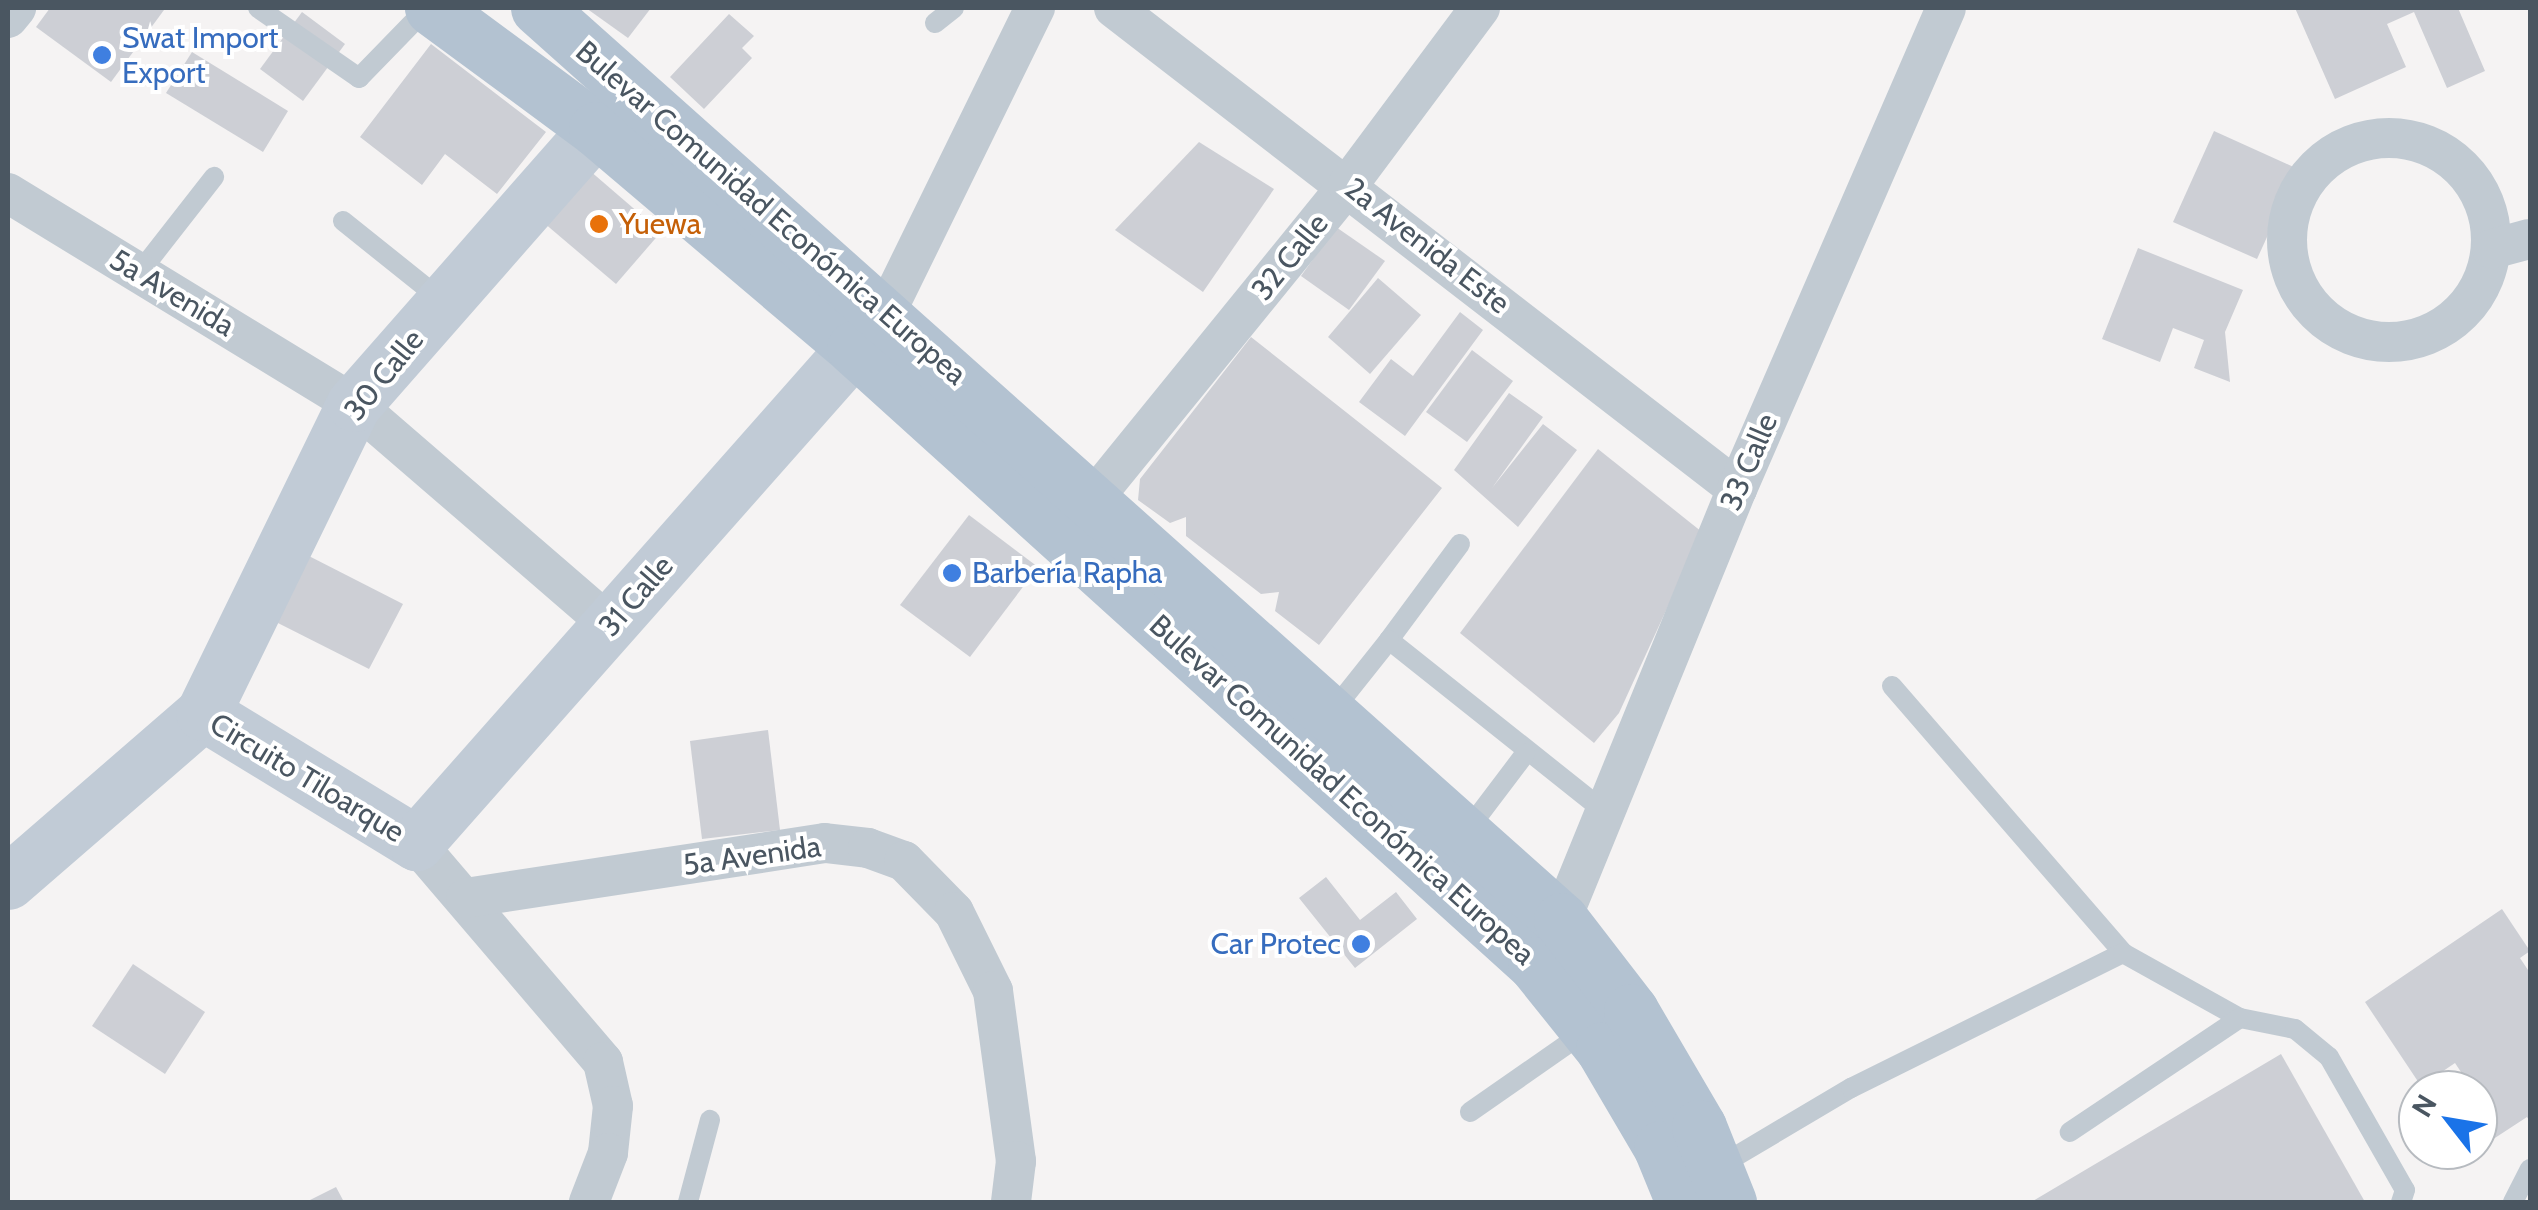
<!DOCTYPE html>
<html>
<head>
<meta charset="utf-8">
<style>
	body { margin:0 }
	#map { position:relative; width:2538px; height:1210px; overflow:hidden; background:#f5f3f3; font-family:Cabin,sans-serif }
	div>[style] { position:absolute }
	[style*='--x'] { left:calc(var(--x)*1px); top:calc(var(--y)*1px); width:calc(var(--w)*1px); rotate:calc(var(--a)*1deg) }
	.building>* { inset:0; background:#cdcfd5 }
	.lane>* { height:20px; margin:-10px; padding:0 10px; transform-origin:10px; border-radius:10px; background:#c1cad2 }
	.street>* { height:40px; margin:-20px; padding:0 20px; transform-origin:20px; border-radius:20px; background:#c1cad2 }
	.street>.ring { margin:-20px; padding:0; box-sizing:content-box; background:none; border:40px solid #c1cad2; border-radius:50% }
	.secondary>* { height:55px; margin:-27.5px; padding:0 27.5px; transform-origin:27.5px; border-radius:27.5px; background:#c1cbd6 }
	.primary>* { height:55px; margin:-27.5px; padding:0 27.5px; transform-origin:27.5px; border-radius:27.5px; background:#b3c2d1 }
	.dots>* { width:28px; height:28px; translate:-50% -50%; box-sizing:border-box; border:5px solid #fff; border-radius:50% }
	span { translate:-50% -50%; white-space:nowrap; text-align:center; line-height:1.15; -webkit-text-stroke:8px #fff; paint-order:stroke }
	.shop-label { font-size:30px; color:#366cbe }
	.left { translate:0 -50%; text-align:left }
	.right { translate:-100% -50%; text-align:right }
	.street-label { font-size:30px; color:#4a5661 }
	.food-label { font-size:30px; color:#c56008 }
	.frame { position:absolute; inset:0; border:10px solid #4a5661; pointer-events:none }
	.north { position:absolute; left:2398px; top:1070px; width:100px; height:100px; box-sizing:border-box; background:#fff; border:2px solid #b7bbc0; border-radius:50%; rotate:301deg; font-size:28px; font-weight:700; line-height:40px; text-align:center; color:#4a5661 }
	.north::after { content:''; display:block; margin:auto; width:35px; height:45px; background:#1a73e8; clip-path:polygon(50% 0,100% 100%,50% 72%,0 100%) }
</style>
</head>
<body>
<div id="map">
	<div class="building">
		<div style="clip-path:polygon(50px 8px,160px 8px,164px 10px,111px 82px,36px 27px)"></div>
		<div style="clip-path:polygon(586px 8px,651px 8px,628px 38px)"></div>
		<div style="clip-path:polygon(2295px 8px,2458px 8px,2485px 71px,2447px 88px,2414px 12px,2387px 24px,2406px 67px,2335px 99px)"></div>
		<div style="clip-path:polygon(302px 12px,345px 44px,303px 101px,260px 69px)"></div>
		<div style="clip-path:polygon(729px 14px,754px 36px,742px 48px,752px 58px,704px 109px,670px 77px)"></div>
		<div style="clip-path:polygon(431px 44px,546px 132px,497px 194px,445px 154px,422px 185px,360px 137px)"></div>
		<div style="clip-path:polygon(192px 52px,288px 111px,263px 152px,166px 93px)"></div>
		<div style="clip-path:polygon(2214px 131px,2298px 169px,2257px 259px,2173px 222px)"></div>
		<div style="clip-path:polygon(1199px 142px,1274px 189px,1203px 292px,1115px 230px)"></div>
		<div style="clip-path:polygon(582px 164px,661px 232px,616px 284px,537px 217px)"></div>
		<div style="clip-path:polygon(1336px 227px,1385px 261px,1349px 310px,1301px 276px)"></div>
		<div style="clip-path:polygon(2138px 248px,2243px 290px,2225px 332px,2230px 382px,2194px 368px,2204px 340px,2173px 328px,2160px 362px,2102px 339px)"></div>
		<div style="clip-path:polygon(1378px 278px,1421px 315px,1370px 374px,1328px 337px)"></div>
		<div style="clip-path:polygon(1460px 312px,1483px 330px,1405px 436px,1359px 402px,1391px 359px,1413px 376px)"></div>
		<div style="clip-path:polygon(1251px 337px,1442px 488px,1319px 645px,1275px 611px,1279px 592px,1261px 594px,1186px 536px,1186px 517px,1170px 523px,1138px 500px,1140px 479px)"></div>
		<div style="clip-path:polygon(1472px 350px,1513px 381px,1467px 442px,1426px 412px)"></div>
		<div style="clip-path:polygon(1509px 393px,1543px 417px,1492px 488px,1543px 424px,1577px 450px,1518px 527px,1454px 470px)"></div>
		<div style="clip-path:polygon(1598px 449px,1702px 532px,1619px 713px,1594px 743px,1460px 633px)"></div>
		<div style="clip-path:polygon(969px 515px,1038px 567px,970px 657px,900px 605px)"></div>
		<div style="clip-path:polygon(305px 554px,403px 604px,369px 669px,272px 620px)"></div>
		<div style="clip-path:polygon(768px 730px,780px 830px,702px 839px,690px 741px)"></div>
		<div style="clip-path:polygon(1326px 877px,1360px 920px,1396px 892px,1417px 919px,1355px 968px,1299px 898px)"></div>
		<div style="clip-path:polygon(2502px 909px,2530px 951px,2520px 958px,2530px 973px,2530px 1122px,2527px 1117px,2478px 1149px,2478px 1090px,2460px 1090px,2469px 1084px,2455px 1063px,2421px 1086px,2365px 1002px)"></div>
		<div style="clip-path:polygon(133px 964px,205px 1012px,165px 1074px,92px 1026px)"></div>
		<div style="clip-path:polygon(2281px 1054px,2365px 1202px,2031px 1202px)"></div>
		<div style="clip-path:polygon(336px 1187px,344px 1202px,306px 1202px)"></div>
	</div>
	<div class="lane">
		<div style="--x:258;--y:8;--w:123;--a:34.7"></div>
		<div style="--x:359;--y:78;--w:98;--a:-45.8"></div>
		<div style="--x:935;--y:23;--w:24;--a:-38"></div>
		<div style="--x:343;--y:221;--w:128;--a:38.7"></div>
		<div style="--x:139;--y:273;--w:122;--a:-52"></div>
		<div style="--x:1460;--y:544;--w:119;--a:126.5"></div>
		<div style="--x:1389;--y:640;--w:276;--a:38.5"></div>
		<div style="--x:1892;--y:686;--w:353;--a:49.1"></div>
		<div style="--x:1331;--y:713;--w:93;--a:-51.5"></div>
		<div style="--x:1466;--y:832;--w:98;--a:-52.9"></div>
		<div style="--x:2240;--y:1018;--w:56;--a:11.3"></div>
		<div style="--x:2295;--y:1029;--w:44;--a:39.5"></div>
		<div style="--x:2329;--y:1057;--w:153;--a:60.3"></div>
		<div style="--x:2405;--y:1190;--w:13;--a:108"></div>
		<div style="--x:1470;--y:1112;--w:141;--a:-34.9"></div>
		<div style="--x:1716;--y:1168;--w:157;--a:-30.7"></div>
		<div style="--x:1851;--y:1088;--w:304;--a:-26.4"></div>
		<div style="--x:2123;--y:953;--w:134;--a:29.1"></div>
		<div style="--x:2240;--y:1018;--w:205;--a:146.2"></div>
		<div style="--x:688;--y:1202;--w:85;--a:-75"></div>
		<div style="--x:2513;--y:1202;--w:37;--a:-63"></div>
	</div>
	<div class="street">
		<div style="--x:1114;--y:8;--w:787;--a:37.67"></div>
		<div style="--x:8;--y:18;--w:13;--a:-51"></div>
		<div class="ring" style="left:2287px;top:138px;width:164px;height:164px"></div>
		<div style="--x:8;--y:193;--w:405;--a:31.4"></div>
		<div style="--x:354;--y:404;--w:338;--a:40.8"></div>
		<div style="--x:2492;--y:249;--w:39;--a:-15"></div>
		<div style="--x:886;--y:312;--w:339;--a:-63.9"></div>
		<div style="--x:1092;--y:500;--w:406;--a:-50.9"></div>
		<div style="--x:1348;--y:185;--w:221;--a:-53.3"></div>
		<div style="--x:416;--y:843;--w:288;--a:49.5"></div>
		<div style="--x:603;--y:1062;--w:45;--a:77.2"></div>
		<div style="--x:613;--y:1106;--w:47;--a:96.1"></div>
		<div style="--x:608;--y:1153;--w:53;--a:111.2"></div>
		<div style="--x:466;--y:898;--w:363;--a:-8.7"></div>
		<div style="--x:825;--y:843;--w:43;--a:6.6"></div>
		<div style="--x:868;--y:848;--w:38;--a:20"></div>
		<div style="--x:904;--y:861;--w:71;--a:45.6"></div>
		<div style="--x:954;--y:912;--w:88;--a:63.7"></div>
		<div style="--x:993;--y:991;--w:172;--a:82.3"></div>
		<div style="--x:1016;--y:1161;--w:41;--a:97"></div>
		<div style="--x:1561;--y:920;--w:466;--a:-67.8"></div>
		<div style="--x:1737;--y:489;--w:524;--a:-66.51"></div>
	</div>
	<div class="secondary">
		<div style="--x:203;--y:713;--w:250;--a:31.4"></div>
		<div style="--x:416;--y:843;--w:661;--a:-48.5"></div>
		<div style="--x:8;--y:882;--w:258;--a:-40.9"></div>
		<div style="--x:203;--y:713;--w:344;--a:-64"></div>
		<div style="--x:354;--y:404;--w:366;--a:-48.7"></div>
	</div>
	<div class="primary">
		<div style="--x:432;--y:8;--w:204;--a:36.4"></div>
		<div style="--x:596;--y:129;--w:338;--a:40.3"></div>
		<div style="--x:854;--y:348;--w:918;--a:42.13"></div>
		<div style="--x:1535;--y:964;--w:109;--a:51.3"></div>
		<div style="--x:1603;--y:1049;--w:115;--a:59.6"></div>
		<div style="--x:1661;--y:1148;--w:58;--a:67.8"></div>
		<div style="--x:538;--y:8;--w:1371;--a:41.72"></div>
		<div style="--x:1561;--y:920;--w:115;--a:52.4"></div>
		<div style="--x:1631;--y:1011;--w:134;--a:59.6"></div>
		<div style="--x:1699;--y:1127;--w:81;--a:68.2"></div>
	</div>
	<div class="dots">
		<div style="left:102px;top:55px;background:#3f7fe0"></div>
		<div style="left:599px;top:224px;background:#e8710a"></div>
		<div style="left:952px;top:573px;background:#3f7fe0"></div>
		<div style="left:1361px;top:944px;background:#3f7fe0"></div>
	</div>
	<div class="shop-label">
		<span class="left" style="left:122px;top:55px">Swat Import<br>Export</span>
		<span class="left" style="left:972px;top:573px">Barbería Rapha</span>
		<span class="right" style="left:1341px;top:944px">Car Protec</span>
	</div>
	<div class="street-label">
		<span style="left:771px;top:213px;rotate:41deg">Bulevar Comunidad Económica Europea</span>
		<span style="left:1427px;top:246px;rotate:38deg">2a Avenida Este</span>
		<span style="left:1290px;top:257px;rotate:-51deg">32 Calle</span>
		<span style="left:172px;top:293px;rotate:31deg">5a Avenida</span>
		<span style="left:384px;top:375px;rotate:-51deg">30 Calle</span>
		<span style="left:1749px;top:462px;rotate:-67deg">33 Calle</span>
		<span style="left:636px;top:596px;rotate:-49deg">31 Calle</span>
		<span style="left:307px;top:778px;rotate:31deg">Circuito Tiloarque</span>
		<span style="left:1342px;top:790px;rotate:42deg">Bulevar Comunidad Económica Europea</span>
		<span style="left:752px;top:856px;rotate:-8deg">5a Avenida</span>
	</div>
	<div class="food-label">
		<span class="left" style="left:619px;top:224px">Yuewa</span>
	</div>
	<div class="frame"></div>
	<div class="north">N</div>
</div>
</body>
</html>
